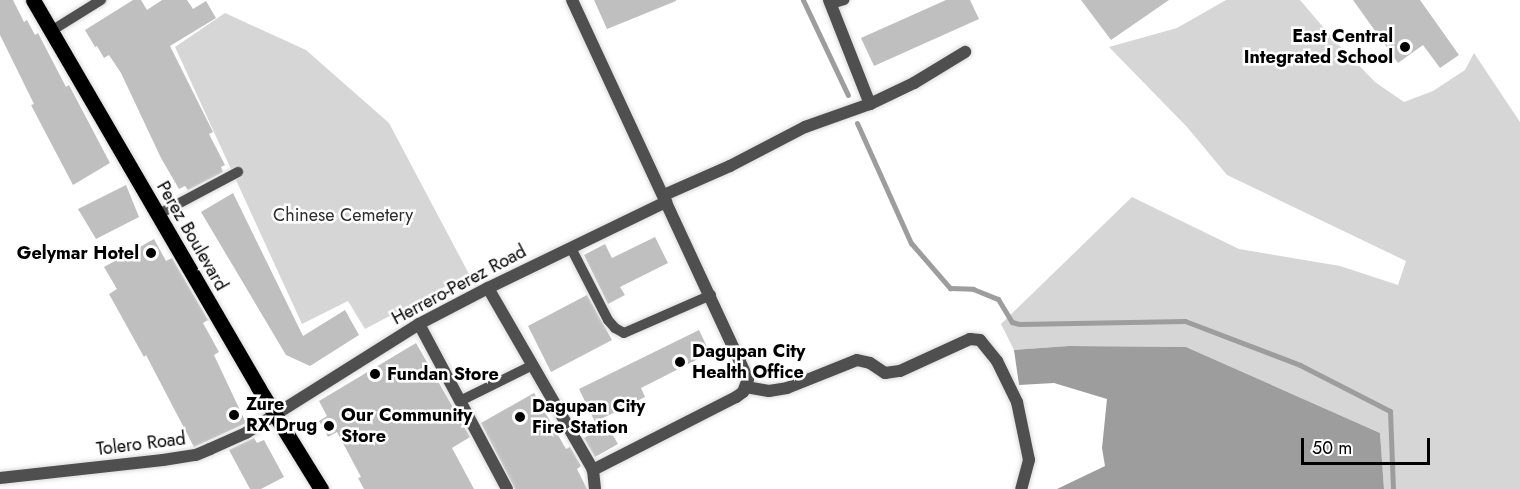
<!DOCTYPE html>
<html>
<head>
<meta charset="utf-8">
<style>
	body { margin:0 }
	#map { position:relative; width:1520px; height:489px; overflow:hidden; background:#fff; font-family:Jost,sans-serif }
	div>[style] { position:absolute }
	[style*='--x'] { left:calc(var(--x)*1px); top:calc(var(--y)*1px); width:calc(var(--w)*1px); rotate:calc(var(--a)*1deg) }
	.green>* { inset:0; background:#d6d6d6 }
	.water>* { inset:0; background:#9d9d9d }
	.stream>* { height:5px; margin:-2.5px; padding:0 2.5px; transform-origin:2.5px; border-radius:2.5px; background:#9d9d9d }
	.building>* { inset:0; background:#bfbfbf }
	.roads { filter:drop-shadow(0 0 2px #dbdbdb) drop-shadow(0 0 2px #dbdbdb) }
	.service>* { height:10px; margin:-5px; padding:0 5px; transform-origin:5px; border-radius:5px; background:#4f4f4f }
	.minor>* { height:12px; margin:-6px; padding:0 6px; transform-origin:6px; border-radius:6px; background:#4f4f4f }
	.primary>* { height:15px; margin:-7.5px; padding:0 7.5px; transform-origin:7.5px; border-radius:7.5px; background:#000 }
	.dots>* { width:16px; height:16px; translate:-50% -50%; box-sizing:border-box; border:3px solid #fff; border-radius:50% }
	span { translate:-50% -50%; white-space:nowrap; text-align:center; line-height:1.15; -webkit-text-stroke:5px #fff; paint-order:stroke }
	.poi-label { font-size:18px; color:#000; font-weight:700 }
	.right { translate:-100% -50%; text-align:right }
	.left { translate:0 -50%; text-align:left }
	.park-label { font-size:18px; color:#2d2d2d }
	.street-label { font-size:18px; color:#000 }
	.scale { position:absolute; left:1301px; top:438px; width:129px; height:27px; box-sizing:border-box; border:3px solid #000; border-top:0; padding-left:8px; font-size:18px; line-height:21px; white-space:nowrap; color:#000; -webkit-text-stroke:4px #fff; paint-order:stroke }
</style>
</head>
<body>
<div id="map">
	<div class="green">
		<div style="clip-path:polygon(1226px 0,1300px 0,1335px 41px,1375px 82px,1404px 102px,1433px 91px,1465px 70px,1474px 53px,1520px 122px,1520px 489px,1384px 489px,1380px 433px,1186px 347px,1069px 346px,1014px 350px,1001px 324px,1132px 197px,1239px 249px,1340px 266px,1398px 285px,1406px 261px,1227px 175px,1187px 127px,1109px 47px,1177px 28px)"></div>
		<div style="clip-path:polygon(225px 13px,306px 50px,389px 123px,469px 274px,365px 329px,348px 301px,302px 324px,175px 47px)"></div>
	</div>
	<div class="water">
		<div style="clip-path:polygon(1069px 346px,1186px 347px,1380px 433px,1384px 489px,1057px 489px,1105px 466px,1102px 448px,1107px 399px,1054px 383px,1019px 385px,1014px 350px)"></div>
	</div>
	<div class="stream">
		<div style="--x:803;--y:0;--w:105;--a:64.7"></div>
		<div style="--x:857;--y:123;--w:132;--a:65.8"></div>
		<div style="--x:911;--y:243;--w:60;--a:49.1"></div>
		<div style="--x:950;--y:288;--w:23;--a:2"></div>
		<div style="--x:973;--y:289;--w:27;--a:22"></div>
		<div style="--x:998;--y:299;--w:27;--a:59"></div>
		<div style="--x:1012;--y:322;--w:7;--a:16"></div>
		<div style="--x:1019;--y:324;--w:166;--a:-1"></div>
		<div style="--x:1185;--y:321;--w:123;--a:20.9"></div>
		<div style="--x:1300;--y:365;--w:101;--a:27.1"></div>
		<div style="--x:1390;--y:411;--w:78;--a:87.8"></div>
	</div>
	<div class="building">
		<div style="clip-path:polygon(0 0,13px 0,24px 22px,27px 20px,35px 35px,38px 33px,66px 87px,69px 85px,110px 163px,73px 185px,31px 105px,34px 104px,0 35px)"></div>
		<div style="clip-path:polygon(133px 0,141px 0,147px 10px,162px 0,187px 0,193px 9px,206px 1px,216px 18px,170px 46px,213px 132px,209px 134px,225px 165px,221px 167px,223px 172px,188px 190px,185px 186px,179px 189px,161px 158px,121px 73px,109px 55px,104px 58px,97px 46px,95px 47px,85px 30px)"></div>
		<div style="clip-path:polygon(594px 0,676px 0,676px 1px,607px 29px)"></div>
		<div style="clip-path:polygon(946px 0,970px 0,979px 19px,874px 66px,861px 38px)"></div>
		<div style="clip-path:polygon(1081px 0,1169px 0,1111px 40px)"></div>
		<div style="clip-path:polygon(1353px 0,1420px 0,1459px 55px,1440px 68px,1423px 45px,1398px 63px)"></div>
		<div style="clip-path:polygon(126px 185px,139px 217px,96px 239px,78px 209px)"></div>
		<div style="clip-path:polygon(233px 193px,303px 336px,345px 310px,359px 335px,310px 366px,286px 355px,201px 212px)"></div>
		<div style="clip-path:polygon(655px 237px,668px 263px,620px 287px,625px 295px,608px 304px,584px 255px,605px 244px,612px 258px)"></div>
		<div style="clip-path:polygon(154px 239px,166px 261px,172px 258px,208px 320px,203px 323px,219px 352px,214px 355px,246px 423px,194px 447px,146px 355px,144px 357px,109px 294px,117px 289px,104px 267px)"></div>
		<div style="clip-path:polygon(587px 295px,612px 340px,551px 372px,528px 326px)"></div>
		<div style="clip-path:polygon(699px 330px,710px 353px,641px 388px,645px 397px,595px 422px,579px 389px)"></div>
		<div style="clip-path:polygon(416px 343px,470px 437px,452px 448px,474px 489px,364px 489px,358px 478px,361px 477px,337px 432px,328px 437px,319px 421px,327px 416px,319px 401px)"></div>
		<div style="clip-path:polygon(534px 393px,566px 449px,570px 447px,581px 466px,577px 469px,587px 489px,515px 489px,481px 423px)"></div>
		<div style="clip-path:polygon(607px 425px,618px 444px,595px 457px,584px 438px)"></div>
		<div style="clip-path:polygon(254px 438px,257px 443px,264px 440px,284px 477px,261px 489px,250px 489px,229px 450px)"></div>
	</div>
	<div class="roads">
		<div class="service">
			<div style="--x:831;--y:4;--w:14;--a:-17"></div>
			<div style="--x:51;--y:31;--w:59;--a:-31.8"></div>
			<div style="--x:157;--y:215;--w:92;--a:-28"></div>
			<div style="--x:571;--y:248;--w:81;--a:62.8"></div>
			<div style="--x:608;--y:320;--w:11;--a:49"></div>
			<div style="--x:615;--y:328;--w:10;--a:29"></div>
			<div style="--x:624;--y:333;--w:95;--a:-23.6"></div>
			<div style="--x:460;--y:401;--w:81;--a:-26.3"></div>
		</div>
		<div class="minor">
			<div style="--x:572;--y:0;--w:418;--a:65.1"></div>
			<div style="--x:748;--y:379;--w:14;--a:111"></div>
			<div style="--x:743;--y:392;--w:9;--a:144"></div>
			<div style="--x:736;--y:397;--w:161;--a:153"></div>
			<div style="--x:829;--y:0;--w:112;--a:68.5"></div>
			<div style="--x:664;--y:195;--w:72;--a:-23.7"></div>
			<div style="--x:730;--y:166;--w:85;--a:-27.5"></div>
			<div style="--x:805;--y:127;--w:69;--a:-19.5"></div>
			<div style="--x:870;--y:104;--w:49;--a:-25.5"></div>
			<div style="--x:914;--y:83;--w:60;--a:-31.3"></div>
			<div style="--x:488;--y:288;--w:210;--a:60"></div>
			<div style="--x:593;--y:470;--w:19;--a:84"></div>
			<div style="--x:419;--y:324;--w:187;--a:61.9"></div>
			<div style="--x:746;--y:387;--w:23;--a:10"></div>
			<div style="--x:769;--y:391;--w:18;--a:-9"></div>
			<div style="--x:787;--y:388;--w:75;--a:-21.8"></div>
			<div style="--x:857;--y:360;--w:13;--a:13"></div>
			<div style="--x:870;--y:363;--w:18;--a:34"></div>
			<div style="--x:885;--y:373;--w:15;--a:-8"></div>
			<div style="--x:900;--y:371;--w:77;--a:-24.6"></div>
			<div style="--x:970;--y:339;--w:10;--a:6"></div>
			<div style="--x:980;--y:340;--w:27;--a:51"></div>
			<div style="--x:997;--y:361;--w:46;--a:64"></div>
			<div style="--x:1017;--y:402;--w:59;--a:78.3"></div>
			<div style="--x:1029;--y:460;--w:30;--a:105"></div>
			<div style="--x:0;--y:478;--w:164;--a:-6.3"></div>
			<div style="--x:163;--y:460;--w:33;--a:-9"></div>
			<div style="--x:196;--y:455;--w:15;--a:-23"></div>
			<div style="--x:210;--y:449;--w:39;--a:-24"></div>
			<div style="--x:246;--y:433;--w:204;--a:-32.2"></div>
			<div style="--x:419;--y:324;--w:78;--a:-27.6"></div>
			<div style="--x:488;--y:288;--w:198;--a:-25.8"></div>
		</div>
		<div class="primary">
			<div style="--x:33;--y:0;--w:448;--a:59.8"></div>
			<div style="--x:258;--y:387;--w:120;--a:58.3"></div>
		</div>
	</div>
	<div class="dots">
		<div style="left:1405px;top:47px;background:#000"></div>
		<div style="left:151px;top:253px;background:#000"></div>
		<div style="left:680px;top:362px;background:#000"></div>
		<div style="left:375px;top:374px;background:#000"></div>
		<div style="left:234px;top:415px;background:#000"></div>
		<div style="left:520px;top:417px;background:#000"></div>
		<div style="left:329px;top:426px;background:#000"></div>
	</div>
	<div class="poi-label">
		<span class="right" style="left:1393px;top:47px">East Central<br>Integrated School</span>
		<span class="right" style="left:139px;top:253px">Gelymar Hotel</span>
		<span class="left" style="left:692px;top:362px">Dagupan City<br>Health Office</span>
		<span class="left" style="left:387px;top:374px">Fundan Store</span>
		<span class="left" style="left:246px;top:415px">Zure<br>RX Drug</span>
		<span class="left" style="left:532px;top:417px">Dagupan City<br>Fire Station</span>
		<span class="left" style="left:341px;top:426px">Our Community<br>Store</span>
	</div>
	<div class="park-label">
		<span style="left:343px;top:215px">Chinese Cemetery</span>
	</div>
	<div class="street-label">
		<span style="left:192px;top:236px;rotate:60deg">Perez Boulevard</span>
		<span style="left:459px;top:285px;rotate:-28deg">Herrero-Perez Road</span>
		<span style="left:141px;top:444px;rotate:-7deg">Tolero Road</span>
	</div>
	<div class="scale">50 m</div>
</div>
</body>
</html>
